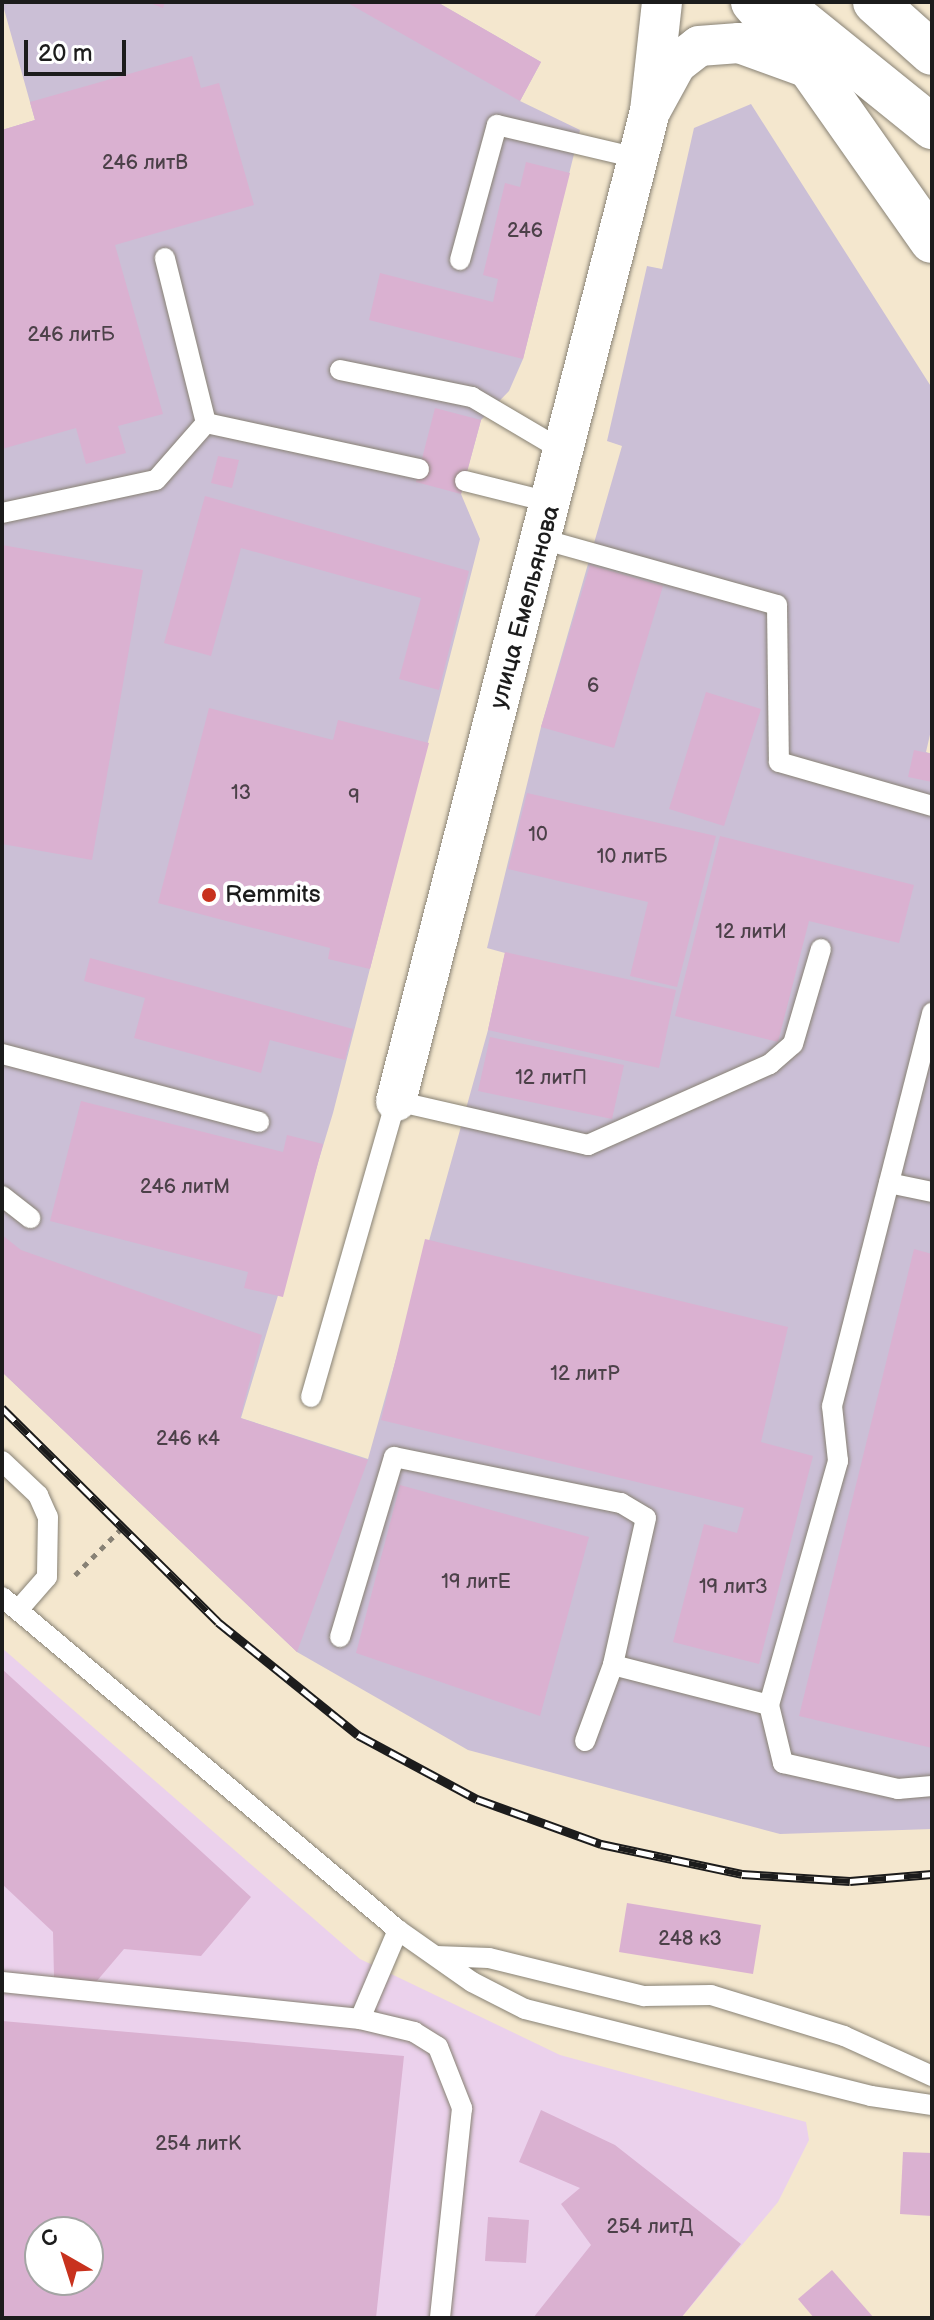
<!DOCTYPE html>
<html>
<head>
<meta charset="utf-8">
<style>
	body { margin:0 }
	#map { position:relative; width:934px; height:2320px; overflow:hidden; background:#f4e7ce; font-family:"Balsamiq Sans",sans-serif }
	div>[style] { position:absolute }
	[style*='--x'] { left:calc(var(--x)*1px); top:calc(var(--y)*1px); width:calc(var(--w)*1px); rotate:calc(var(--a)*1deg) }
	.built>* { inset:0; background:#ebd1ec }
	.industrial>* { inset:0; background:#cbbfd6 }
	.building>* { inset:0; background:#dab1d1 }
	.path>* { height:5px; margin-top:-2.5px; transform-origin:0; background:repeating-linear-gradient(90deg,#888275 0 6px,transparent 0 12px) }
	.roads { filter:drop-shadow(0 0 2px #888275) drop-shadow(0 0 2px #888275) }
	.service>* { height:20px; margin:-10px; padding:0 10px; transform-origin:10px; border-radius:10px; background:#fff }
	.minor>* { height:40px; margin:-20px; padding:0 20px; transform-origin:20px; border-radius:20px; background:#fff }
	.primary>* { height:44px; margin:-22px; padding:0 22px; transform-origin:22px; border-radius:22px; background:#fff }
	.rail>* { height:9px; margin-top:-4.5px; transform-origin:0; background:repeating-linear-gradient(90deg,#fff 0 18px,#1c1c1c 0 36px); box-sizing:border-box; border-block:2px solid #1c1c1c }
	.dots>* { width:22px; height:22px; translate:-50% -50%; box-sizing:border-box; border:4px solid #fff; border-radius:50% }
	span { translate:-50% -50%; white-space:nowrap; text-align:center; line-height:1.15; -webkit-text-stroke:8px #fff; paint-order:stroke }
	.number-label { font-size:20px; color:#4c4149 }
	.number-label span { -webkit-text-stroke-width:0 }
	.street-label { font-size:24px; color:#1c1c1c }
	.poi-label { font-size:24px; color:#1c1c1c }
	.left { translate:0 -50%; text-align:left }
	.frame { position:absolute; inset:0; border:4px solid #1c1c1c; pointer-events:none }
	.north { position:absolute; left:24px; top:2216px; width:80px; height:80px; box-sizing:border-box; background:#fff; border:2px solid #a4a4a4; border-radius:50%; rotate:321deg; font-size:22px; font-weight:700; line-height:32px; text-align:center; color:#1c1c1c }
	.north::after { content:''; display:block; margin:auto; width:28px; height:36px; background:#c8321e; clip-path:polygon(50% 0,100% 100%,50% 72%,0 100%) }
	.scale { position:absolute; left:24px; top:40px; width:102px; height:36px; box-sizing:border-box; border:4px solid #1c1c1c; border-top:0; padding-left:10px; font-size:24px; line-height:28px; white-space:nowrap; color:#1c1c1c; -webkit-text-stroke:6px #fff; paint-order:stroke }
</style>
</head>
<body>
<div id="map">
	<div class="built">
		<div style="clip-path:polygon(evenodd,2px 1648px,360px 1959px,560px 2055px,806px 2122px,809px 2140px,778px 2202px,681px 2318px,2px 2318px,2px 1648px,40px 2232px,88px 2232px,88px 2280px,40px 2280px,40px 2232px)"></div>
	</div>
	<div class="industrial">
		<div style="clip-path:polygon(2px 2px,437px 2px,541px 62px,520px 101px,580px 130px,523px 359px,509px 391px,481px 420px,461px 494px,480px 539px,333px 1113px,241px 1418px,368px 1459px,488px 1030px,505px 953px,487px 948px,541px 727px,622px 446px,607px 441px,647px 266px,662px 269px,694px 128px,751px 104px,932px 388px,932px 726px,926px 752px,932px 754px,932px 1829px,780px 1834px,468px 1750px,297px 1652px,2px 1372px,2px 130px,35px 120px)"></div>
	</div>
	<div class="building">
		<div style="clip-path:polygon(147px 2px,165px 2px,163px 8px)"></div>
		<div style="clip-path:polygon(346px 2px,437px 2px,541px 62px,520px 101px)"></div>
		<div style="clip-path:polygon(192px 56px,201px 88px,219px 83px,254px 205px,115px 245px,163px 414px,118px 426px,126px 453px,86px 464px,76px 428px,2px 449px,2px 130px,35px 120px,30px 102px)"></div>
		<div style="clip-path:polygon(526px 162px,570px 173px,523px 359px,369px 320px,380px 273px,493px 302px,498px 279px,483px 275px,505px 183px,520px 187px)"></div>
		<div style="clip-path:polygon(435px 408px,481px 420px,461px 494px,416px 482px)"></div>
		<div style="clip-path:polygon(218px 456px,239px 460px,232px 488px,211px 483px)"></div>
		<div style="clip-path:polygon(205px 496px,469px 571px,439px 690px,399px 679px,421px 598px,241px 548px,211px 656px,164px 643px)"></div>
		<div style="clip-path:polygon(2px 545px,143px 570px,92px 860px,2px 844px)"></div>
		<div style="clip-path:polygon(590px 565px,663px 586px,614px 748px,541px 727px)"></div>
		<div style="clip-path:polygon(706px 692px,761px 709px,724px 826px,669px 809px)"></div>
		<div style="clip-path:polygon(209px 708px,333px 740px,338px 720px,429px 743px,370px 969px,328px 959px,330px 948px,158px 903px)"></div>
		<div style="clip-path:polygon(914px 750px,932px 754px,932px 782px,908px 777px)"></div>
		<div style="clip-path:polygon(527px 793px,716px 836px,677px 987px,630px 976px,648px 902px,508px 869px)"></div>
		<div style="clip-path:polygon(720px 836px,914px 885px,899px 943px,809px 921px,778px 1042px,675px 1016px)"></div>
		<div style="clip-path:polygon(505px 952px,676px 990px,659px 1068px,488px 1030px)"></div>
		<div style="clip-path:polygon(90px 958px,353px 1029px,345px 1060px,270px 1040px,261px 1073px,134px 1038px,145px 998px,84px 981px)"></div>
		<div style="clip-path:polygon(490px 1037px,624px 1065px,612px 1119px,478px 1091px)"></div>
		<div style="clip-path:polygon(81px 1101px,283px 1152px,287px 1135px,323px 1144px,283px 1297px,244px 1288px,248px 1272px,50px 1221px)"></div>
		<div style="clip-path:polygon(2px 1235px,21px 1250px,262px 1335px,240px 1418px,368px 1460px,297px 1652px,2px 1372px)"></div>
		<div style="clip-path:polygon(425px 1239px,788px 1327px,761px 1442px,813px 1456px,759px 1664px,673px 1642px,704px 1524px,737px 1533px,744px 1508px,381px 1420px)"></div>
		<div style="clip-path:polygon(914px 1249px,932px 1254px,932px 1748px,799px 1716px)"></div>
		<div style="clip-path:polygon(400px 1485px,589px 1537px,540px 1716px,356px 1653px)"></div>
		<div style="clip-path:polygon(2px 1669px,251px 1897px,201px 1956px,124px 1949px,96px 1982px,54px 1977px,53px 1932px,2px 1884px)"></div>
		<div style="clip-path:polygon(627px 1903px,761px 1925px,753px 1974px,619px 1952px)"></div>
		<div style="clip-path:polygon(evenodd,2px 2021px,404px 2056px,376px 2318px,2px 2318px,2px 2021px,40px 2232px,88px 2232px,88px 2280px,40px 2280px,40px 2232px)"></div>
		<div style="clip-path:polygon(541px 2110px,615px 2145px,741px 2244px,681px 2318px,533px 2318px,591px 2245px,561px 2204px,580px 2188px,519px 2162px)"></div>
		<div style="clip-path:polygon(903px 2152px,932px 2153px,932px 2216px,900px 2214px)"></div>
		<div style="clip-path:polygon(488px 2217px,529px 2220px,526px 2263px,485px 2261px)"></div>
		<div style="clip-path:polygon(832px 2270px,874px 2318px,814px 2318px,798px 2299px)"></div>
	</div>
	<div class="path">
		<div style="--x:75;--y:1575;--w:66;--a:-45"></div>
	</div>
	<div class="roads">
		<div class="service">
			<div style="--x:460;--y:260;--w:140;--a:-74.7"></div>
			<div style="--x:497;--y:125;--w:145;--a:13.2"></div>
			<div style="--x:340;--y:370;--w:135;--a:11.6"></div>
			<div style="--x:472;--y:397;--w:108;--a:30.6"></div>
			<div style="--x:206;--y:423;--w:218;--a:12.2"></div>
			<div style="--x:465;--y:481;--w:91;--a:14"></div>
			<div style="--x:2;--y:513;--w:157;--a:-12.1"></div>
			<div style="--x:156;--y:480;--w:76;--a:-48.7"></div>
			<div style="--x:206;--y:423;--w:170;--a:-104"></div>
			<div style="--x:542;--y:539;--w:244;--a:15.7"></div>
			<div style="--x:777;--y:605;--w:157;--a:89.3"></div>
			<div style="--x:779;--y:762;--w:159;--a:16"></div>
			<div style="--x:2;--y:1054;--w:266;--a:14.8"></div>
			<div style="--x:889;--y:1183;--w:44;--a:11.8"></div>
			<div style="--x:2;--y:1196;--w:36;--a:38"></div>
			<div style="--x:311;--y:1397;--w:308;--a:-74"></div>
			<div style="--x:396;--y:1101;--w:197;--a:12.9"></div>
			<div style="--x:588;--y:1145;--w:199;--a:-24"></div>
			<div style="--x:770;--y:1064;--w:30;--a:-41"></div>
			<div style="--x:793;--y:1044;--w:99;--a:-73.6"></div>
			<div style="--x:2;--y:1461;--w:50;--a:43.4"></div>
			<div style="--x:38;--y:1495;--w:24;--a:66"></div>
			<div style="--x:48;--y:1517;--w:60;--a:91"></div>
			<div style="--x:47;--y:1577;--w:43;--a:131.2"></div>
			<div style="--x:2;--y:1597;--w:517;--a:40.06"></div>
			<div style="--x:398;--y:1930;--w:90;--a:35.1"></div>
			<div style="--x:472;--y:1982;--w:59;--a:27"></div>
			<div style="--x:525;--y:2009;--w:357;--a:14.1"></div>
			<div style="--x:871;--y:2096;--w:62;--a:8.4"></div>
			<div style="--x:340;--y:1637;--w:188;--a:-73.3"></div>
			<div style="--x:394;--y:1457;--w:232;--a:11.5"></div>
			<div style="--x:621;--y:1503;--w:29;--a:31"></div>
			<div style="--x:646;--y:1518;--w:151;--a:102.7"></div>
			<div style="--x:613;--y:1665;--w:81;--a:110.2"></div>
			<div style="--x:613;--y:1665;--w:161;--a:14.4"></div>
			<div style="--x:769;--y:1705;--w:60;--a:76.4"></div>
			<div style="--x:783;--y:1763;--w:118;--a:12.7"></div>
			<div style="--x:898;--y:1789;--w:34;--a:-5"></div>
			<div style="--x:769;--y:1705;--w:254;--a:-74.2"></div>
			<div style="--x:838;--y:1461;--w:55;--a:-96.2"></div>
			<div style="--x:832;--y:1406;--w:406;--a:-75.7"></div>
			<div style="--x:436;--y:1956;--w:53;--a:2.2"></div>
			<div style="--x:489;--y:1958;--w:160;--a:13.8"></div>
			<div style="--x:644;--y:1996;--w:67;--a:-0.9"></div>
			<div style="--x:711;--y:1995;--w:139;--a:17.1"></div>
			<div style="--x:844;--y:2036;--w:97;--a:24.4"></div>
			<div style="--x:2;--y:1982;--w:360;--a:5.9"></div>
			<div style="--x:360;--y:2019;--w:56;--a:13.5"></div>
			<div style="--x:414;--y:2032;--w:28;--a:32"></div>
			<div style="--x:438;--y:2047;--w:66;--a:68.5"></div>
			<div style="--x:462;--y:2108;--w:211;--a:96"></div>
			<div style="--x:360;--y:2019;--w:97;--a:-66.9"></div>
		</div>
		<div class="minor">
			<div style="--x:652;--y:108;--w:50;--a:-61.4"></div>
			<div style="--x:676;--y:64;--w:29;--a:-38"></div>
			<div style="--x:699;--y:46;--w:40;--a:-4.3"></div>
			<div style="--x:739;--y:43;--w:77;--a:19.9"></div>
			<div style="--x:396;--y:1101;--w:1022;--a:-75.61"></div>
			<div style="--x:650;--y:111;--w:110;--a:-83.7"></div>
		</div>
		<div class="primary">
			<div style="--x:753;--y:2;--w:89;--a:49.1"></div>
			<div style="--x:811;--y:69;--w:210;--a:54.9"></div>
			<div style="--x:875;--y:2;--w:76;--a:41.8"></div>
			<div style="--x:786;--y:9;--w:188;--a:38.9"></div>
		</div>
	</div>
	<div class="rail">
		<div style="--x:2;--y:1408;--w:304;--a:44.7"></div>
		<div style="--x:218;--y:1622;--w:180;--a:38.9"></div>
		<div style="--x:358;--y:1735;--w:135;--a:28.3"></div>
		<div style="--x:477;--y:1799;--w:132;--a:19.9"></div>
		<div style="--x:601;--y:1844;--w:144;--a:12"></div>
		<div style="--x:742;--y:1874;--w:108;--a:3.7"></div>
		<div style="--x:850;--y:1881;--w:82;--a:-4.9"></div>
	</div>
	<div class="dots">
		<div style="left:209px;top:895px;background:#c8321e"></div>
	</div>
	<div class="number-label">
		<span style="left:145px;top:163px">246 литВ</span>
		<span style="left:525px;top:231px">246</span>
		<span style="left:71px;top:335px">246 литБ</span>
		<span style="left:593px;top:686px">6</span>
		<span style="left:241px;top:793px">13</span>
		<span style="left:354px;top:797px">9</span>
		<span style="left:538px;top:835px">10</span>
		<span style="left:632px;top:857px">10 литБ</span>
		<span style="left:751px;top:932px">12 литИ</span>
		<span style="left:551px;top:1078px">12 литП</span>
		<span style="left:185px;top:1187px">246 литМ</span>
		<span style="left:585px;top:1374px">12 литР</span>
		<span style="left:188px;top:1439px">246 к4</span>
		<span style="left:476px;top:1582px">19 литЕ</span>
		<span style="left:733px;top:1587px">19 литЗ</span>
		<span style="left:690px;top:1939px">248 к3</span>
		<span style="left:198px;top:2144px">254 литК</span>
		<span style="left:650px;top:2227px">254 литД</span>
	</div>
	<div class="street-label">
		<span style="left:525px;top:607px;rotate:-75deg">улица Емельянова</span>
	</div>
	<div class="poi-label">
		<span class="left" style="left:225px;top:895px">Remmits</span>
	</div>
	<div class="frame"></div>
	<div class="north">С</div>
	<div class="scale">20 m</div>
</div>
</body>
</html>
